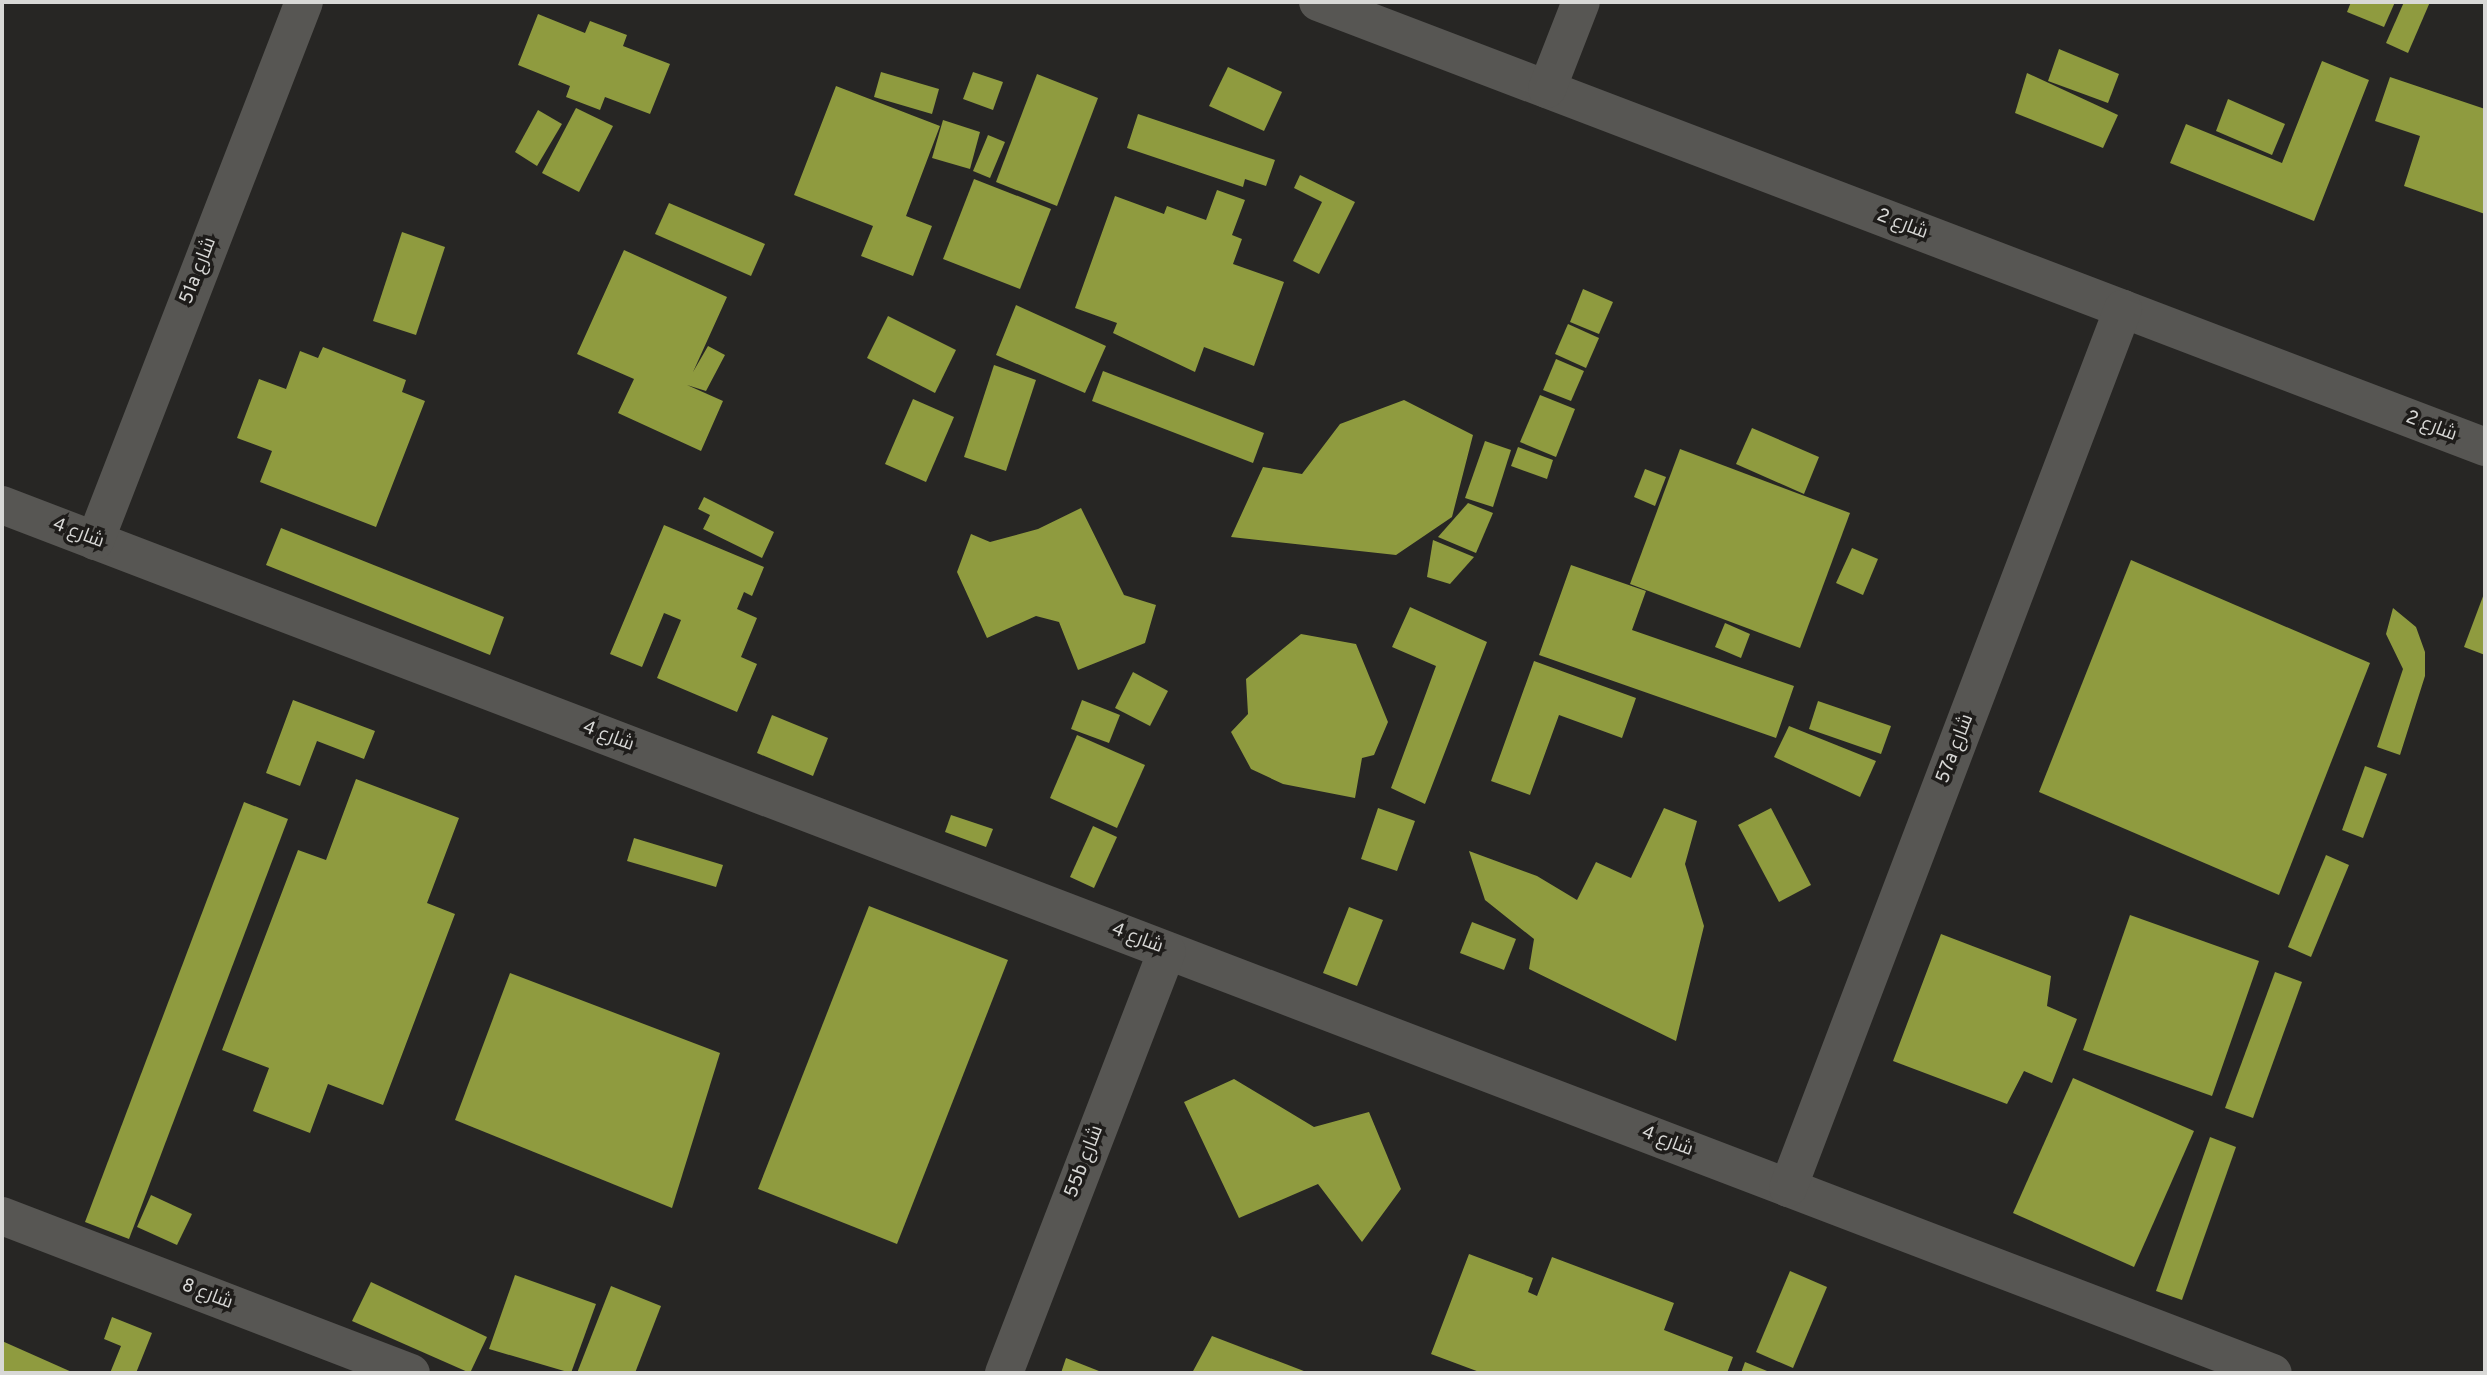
<!DOCTYPE html>
<html>
<head>
<meta charset="utf-8">
<style>
	body { margin:0 }
	#map { position:relative; width:2487px; height:1375px; overflow:hidden; background:#272624; font-family:Overpass,Cairo,sans-serif }
	div>[style] { position:absolute }
	[style*='--x'] { left:calc(var(--x)*1px); top:calc(var(--y)*1px); width:calc(var(--w)*1px); rotate:calc(var(--a)*1deg) }
	.building>* { inset:0; background:#8f9b3f }
	.minor>* { height:38px; margin:-19px; padding:0 19px; transform-origin:19px; border-radius:19px; background:#575653 }
	span { translate:-50% -50%; white-space:nowrap; text-align:center; line-height:1.15; -webkit-text-stroke:7px #1e1c1a; paint-order:stroke }
	.street-label { font-size:19px; color:#d8d8d6 }
	.frame { position:absolute; inset:0; border:4px solid #d8d8d6; pointer-events:none }
</style>
</head>
<body>
<div id="map">
	<div class="building">
		<div style="clip-path:polygon(2351px 2px,2395px 2px,2384px 27px,2347px 12px)"></div>
		<div style="clip-path:polygon(2404px 2px,2430px 2px,2408px 53px,2386px 43px)"></div>
		<div style="clip-path:polygon(538px 14px,585px 33px,590px 21px,627px 35px,623px 46px,670px 64px,650px 114px,605px 97px,600px 110px,566px 97px,570px 86px,518px 65px)"></div>
		<div style="clip-path:polygon(2059px 49px,2119px 74px,2108px 103px,2048px 81px)"></div>
		<div style="clip-path:polygon(2322px 61px,2369px 80px,2314px 221px,2170px 163px,2186px 124px,2282px 163px)"></div>
		<div style="clip-path:polygon(1228px 67px,1282px 92px,1264px 131px,1209px 106px)"></div>
		<div style="clip-path:polygon(881px 72px,939px 89px,932px 114px,874px 97px)"></div>
		<div style="clip-path:polygon(973px 72px,1003px 82px,993px 110px,963px 99px)"></div>
		<div style="clip-path:polygon(2027px 73px,2118px 115px,2103px 148px,2015px 113px)"></div>
		<div style="clip-path:polygon(1037px 74px,1098px 98px,1057px 206px,996px 182px)"></div>
		<div style="clip-path:polygon(2390px 77px,2485px 109px,2485px 214px,2404px 186px,2420px 136px,2375px 121px)"></div>
		<div style="clip-path:polygon(836px 86px,940px 126px,906px 216px,932px 226px,913px 276px,861px 256px,873px 226px,794px 195px)"></div>
		<div style="clip-path:polygon(2228px 99px,2285px 124px,2272px 155px,2216px 131px)"></div>
		<div style="clip-path:polygon(576px 108px,613px 126px,579px 192px,542px 173px)"></div>
		<div style="clip-path:polygon(538px 110px,562px 124px,537px 166px,515px 152px)"></div>
		<div style="clip-path:polygon(1138px 114px,1275px 160px,1266px 186px,1245px 179px,1243px 187px,1127px 148px)"></div>
		<div style="clip-path:polygon(943px 120px,980px 132px,970px 169px,932px 158px)"></div>
		<div style="clip-path:polygon(988px 135px,1005px 142px,990px 178px,973px 171px)"></div>
		<div style="clip-path:polygon(1300px 175px,1355px 202px,1319px 274px,1293px 261px,1322px 202px,1294px 188px)"></div>
		<div style="clip-path:polygon(974px 179px,1051px 209px,1020px 289px,943px 259px)"></div>
		<div style="clip-path:polygon(1217px 190px,1245px 200px,1232px 235px,1242px 239px,1233px 264px,1284px 282px,1254px 366px,1204px 347px,1195px 372px,1113px 333px,1117px 323px,1075px 308px,1115px 196px,1164px 214px,1167px 206px,1206px 220px)"></div>
		<div style="clip-path:polygon(669px 203px,765px 244px,751px 276px,655px 234px)"></div>
		<div style="clip-path:polygon(402px 232px,445px 247px,416px 335px,373px 321px)"></div>
		<div style="clip-path:polygon(624px 250px,727px 297px,693px 372px,708px 346px,725px 355px,706px 391px,687px 385px,723px 401px,701px 451px,618px 413px,634px 379px,577px 354px)"></div>
		<div style="clip-path:polygon(1583px 289px,1613px 302px,1599px 334px,1570px 322px)"></div>
		<div style="clip-path:polygon(1016px 305px,1106px 346px,1085px 393px,996px 355px)"></div>
		<div style="clip-path:polygon(888px 316px,956px 350px,935px 393px,867px 358px)"></div>
		<div style="clip-path:polygon(1568px 324px,1599px 338px,1586px 368px,1555px 354px)"></div>
		<div style="clip-path:polygon(323px 347px,406px 380px,402px 392px,425px 401px,376px 527px,260px 482px,272px 451px,237px 438px,259px 379px,286px 389px,300px 351px,318px 358px)"></div>
		<div style="clip-path:polygon(1556px 359px,1584px 371px,1571px 401px,1543px 390px)"></div>
		<div style="clip-path:polygon(994px 365px,1036px 380px,1006px 471px,964px 457px)"></div>
		<div style="clip-path:polygon(1103px 371px,1264px 433px,1253px 463px,1092px 401px)"></div>
		<div style="clip-path:polygon(1540px 395px,1575px 409px,1556px 457px,1520px 442px)"></div>
		<div style="clip-path:polygon(913px 399px,954px 417px,926px 482px,885px 464px)"></div>
		<div style="clip-path:polygon(1404px 400px,1473px 435px,1452px 517px,1396px 555px,1231px 537px,1263px 467px,1302px 474px,1340px 424px)"></div>
		<div style="clip-path:polygon(1752px 428px,1819px 457px,1804px 494px,1736px 464px)"></div>
		<div style="clip-path:polygon(1485px 441px,1511px 450px,1493px 507px,1465px 498px)"></div>
		<div style="clip-path:polygon(1518px 447px,1553px 460px,1547px 479px,1511px 466px)"></div>
		<div style="clip-path:polygon(1680px 449px,1850px 513px,1800px 648px,1630px 584px)"></div>
		<div style="clip-path:polygon(1645px 469px,1666px 477px,1655px 506px,1634px 497px)"></div>
		<div style="clip-path:polygon(704px 497px,774px 532px,762px 558px,703px 529px,710px 515px,698px 509px)"></div>
		<div style="clip-path:polygon(1468px 503px,1493px 513px,1476px 553px,1438px 537px)"></div>
		<div style="clip-path:polygon(1081px 508px,1124px 595px,1156px 605px,1145px 643px,1078px 670px,1059px 622px,1036px 616px,987px 638px,957px 572px,971px 534px,990px 542px,1038px 529px)"></div>
		<div style="clip-path:polygon(664px 525px,764px 567px,752px 596px,744px 592px,737px 609px,757px 618px,741px 657px,757px 664px,737px 712px,657px 678px,681px 620px,664px 613px,642px 667px,610px 654px)"></div>
		<div style="clip-path:polygon(281px 528px,504px 617px,490px 655px,266px 565px)"></div>
		<div style="clip-path:polygon(1433px 540px,1474px 557px,1450px 584px,1427px 577px)"></div>
		<div style="clip-path:polygon(1852px 548px,1878px 559px,1863px 595px,1836px 583px)"></div>
		<div style="clip-path:polygon(2131px 560px,2370px 663px,2279px 895px,2039px 792px)"></div>
		<div style="clip-path:polygon(1571px 565px,1646px 591px,1632px 630px,1794px 686px,1776px 738px,1539px 655px)"></div>
		<div style="clip-path:polygon(2485px 591px,2485px 655px,2464px 647px)"></div>
		<div style="clip-path:polygon(1410px 607px,1487px 642px,1425px 804px,1391px 788px,1436px 666px,1392px 647px)"></div>
		<div style="clip-path:polygon(2393px 608px,2416px 627px,2425px 652px,2425px 676px,2400px 755px,2377px 747px,2403px 669px,2386px 634px)"></div>
		<div style="clip-path:polygon(1725px 623px,1750px 634px,1741px 658px,1715px 647px)"></div>
		<div style="clip-path:polygon(1301px 634px,1356px 644px,1388px 722px,1374px 755px,1362px 758px,1355px 798px,1283px 784px,1251px 769px,1231px 732px,1248px 714px,1246px 679px)"></div>
		<div style="clip-path:polygon(1534px 661px,1636px 698px,1622px 738px,1559px 715px,1530px 795px,1491px 781px)"></div>
		<div style="clip-path:polygon(1133px 672px,1168px 691px,1150px 726px,1115px 708px)"></div>
		<div style="clip-path:polygon(293px 700px,375px 731px,364px 759px,317px 741px,300px 786px,266px 773px)"></div>
		<div style="clip-path:polygon(1082px 700px,1120px 715px,1109px 743px,1071px 729px)"></div>
		<div style="clip-path:polygon(1818px 701px,1891px 726px,1881px 754px,1809px 729px)"></div>
		<div style="clip-path:polygon(772px 715px,828px 738px,813px 776px,757px 753px)"></div>
		<div style="clip-path:polygon(1789px 726px,1876px 761px,1860px 797px,1774px 757px)"></div>
		<div style="clip-path:polygon(1077px 735px,1145px 765px,1117px 828px,1050px 798px)"></div>
		<div style="clip-path:polygon(2365px 766px,2387px 774px,2363px 838px,2342px 830px)"></div>
		<div style="clip-path:polygon(356px 779px,459px 818px,427px 903px,455px 914px,383px 1105px,328px 1084px,310px 1133px,253px 1111px,269px 1068px,222px 1050px,298px 850px,326px 860px)"></div>
		<div style="clip-path:polygon(244px 802px,288px 819px,129px 1239px,85px 1222px)"></div>
		<div style="clip-path:polygon(1378px 808px,1415px 821px,1397px 871px,1361px 859px)"></div>
		<div style="clip-path:polygon(1664px 808px,1697px 821px,1685px 864px,1704px 926px,1676px 1041px,1529px 969px,1534px 939px,1485px 900px,1469px 851px,1537px 876px,1577px 900px,1596px 862px,1631px 878px)"></div>
		<div style="clip-path:polygon(1771px 808px,1811px 885px,1779px 902px,1738px 825px)"></div>
		<div style="clip-path:polygon(951px 815px,993px 829px,986px 847px,945px 832px)"></div>
		<div style="clip-path:polygon(1093px 826px,1117px 837px,1094px 888px,1070px 877px)"></div>
		<div style="clip-path:polygon(634px 838px,723px 865px,716px 887px,627px 861px)"></div>
		<div style="clip-path:polygon(2326px 855px,2349px 865px,2311px 957px,2288px 947px)"></div>
		<div style="clip-path:polygon(869px 906px,1008px 960px,897px 1244px,758px 1189px)"></div>
		<div style="clip-path:polygon(1349px 907px,1383px 920px,1357px 986px,1323px 973px)"></div>
		<div style="clip-path:polygon(2130px 915px,2259px 961px,2212px 1096px,2083px 1050px)"></div>
		<div style="clip-path:polygon(1472px 922px,1516px 939px,1504px 970px,1460px 953px)"></div>
		<div style="clip-path:polygon(1941px 934px,2051px 976px,2047px 1006px,2077px 1019px,2052px 1083px,2024px 1071px,2007px 1104px,1893px 1061px)"></div>
		<div style="clip-path:polygon(2275px 972px,2302px 982px,2253px 1118px,2225px 1108px)"></div>
		<div style="clip-path:polygon(510px 973px,720px 1053px,672px 1208px,455px 1120px)"></div>
		<div style="clip-path:polygon(2073px 1078px,2194px 1131px,2134px 1267px,2013px 1213px)"></div>
		<div style="clip-path:polygon(1234px 1079px,1314px 1127px,1369px 1112px,1401px 1189px,1362px 1242px,1318px 1184px,1239px 1218px,1184px 1102px)"></div>
		<div style="clip-path:polygon(2210px 1137px,2236px 1147px,2182px 1300px,2156px 1291px)"></div>
		<div style="clip-path:polygon(151px 1195px,192px 1214px,177px 1245px,137px 1227px)"></div>
		<div style="clip-path:polygon(1469px 1254px,1533px 1278px,1528px 1292px,1537px 1296px,1552px 1257px,1674px 1303px,1664px 1330px,1733px 1357px,1727px 1373px,1482px 1373px,1431px 1354px)"></div>
		<div style="clip-path:polygon(1790px 1271px,1827px 1287px,1793px 1368px,1756px 1352px)"></div>
		<div style="clip-path:polygon(515px 1275px,596px 1304px,571px 1373px,489px 1349px)"></div>
		<div style="clip-path:polygon(371px 1282px,487px 1337px,470px 1373px,352px 1321px)"></div>
		<div style="clip-path:polygon(611px 1286px,661px 1306px,635px 1373px,577px 1373px)"></div>
		<div style="clip-path:polygon(112px 1317px,152px 1333px,136px 1373px,110px 1373px,121px 1346px,104px 1339px)"></div>
		<div style="clip-path:polygon(1212px 1336px,1309px 1373px,1192px 1373px)"></div>
		<div style="clip-path:polygon(2px 1341px,74px 1373px,2px 1373px)"></div>
		<div style="clip-path:polygon(1066px 1358px,1104px 1373px,1061px 1373px)"></div>
		<div style="clip-path:polygon(1745px 1362px,1772px 1373px,1741px 1373px)"></div>
	</div>
	<div class="minor">
		<div style="--x:1318;--y:2;--w:1249;--a:20.87"></div>
		<div style="--x:1547;--y:89;--w:93;--a:-68.7"></div>
		<div style="--x:2;--y:505;--w:2431;--a:20.92"></div>
		<div style="--x:95;--y:541;--w:578;--a:-68.81"></div>
		<div style="--x:1788;--y:1188;--w:941;--a:-69.14"></div>
		<div style="--x:2;--y:1216;--w:438;--a:21"></div>
		<div style="--x:1004;--y:1373;--w:452;--a:-68.9"></div>
	</div>
	<div class="street-label">
		<span style="left:1902px;top:225px;rotate:21deg">شارع 2</span>
		<span style="left:199px;top:271px;rotate:-69deg">51a شارع</span>
		<span style="left:2431px;top:427px;rotate:21deg">شارع 2</span>
		<span style="left:78px;top:534px;rotate:21deg">شارع 4</span>
		<span style="left:608px;top:737px;rotate:21deg">شارع 4</span>
		<span style="left:1956px;top:749px;rotate:-69deg">57a شارع</span>
		<span style="left:1137px;top:939px;rotate:21deg">شارع 4</span>
		<span style="left:1667px;top:1142px;rotate:21deg">شارع 4</span>
		<span style="left:1085px;top:1162px;rotate:-69deg">55b شارع</span>
		<span style="left:207px;top:1295px;rotate:21deg">شارع 8</span>
	</div>
	<div class="frame"></div>
</div>
</body>
</html>
